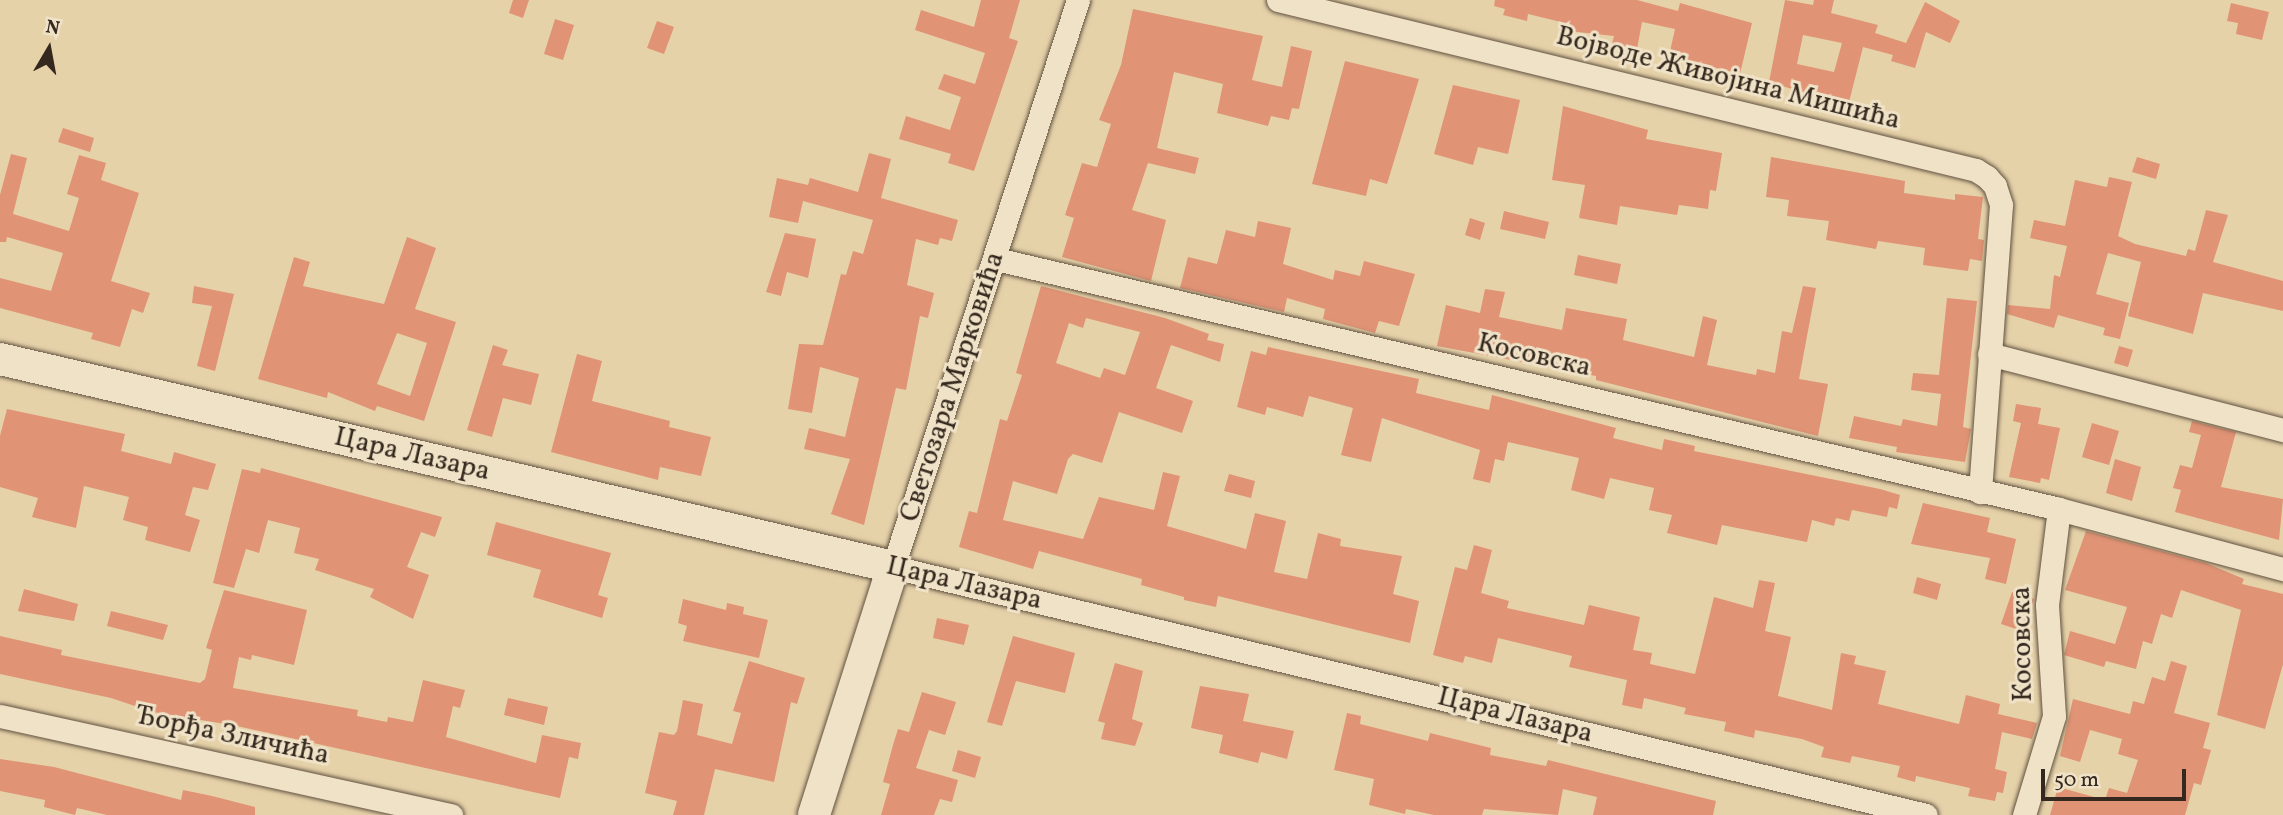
<!DOCTYPE html>
<html>
<head>
<meta charset="utf-8">
<style>
	body { margin:0 }
	#map { position:relative; width:2283px; height:815px; overflow:hidden; background:#e6d2a9; font-family:Vollkorn,serif }
	div>[style] { position:absolute }
	[style*='--x'] { left:calc(var(--x)*1px); top:calc(var(--y)*1px); width:calc(var(--w)*1px); rotate:calc(var(--a)*1deg) }
	.building>* { inset:0; background:#e09375 }
	.roads { filter:drop-shadow(0 0 2px #615241) drop-shadow(0 0 2px #615241) }
	.street>* { height:23px; margin:-11.5px; padding:0 11.5px; transform-origin:11.5px; border-radius:11.5px; background:#efe2c7 }
	.secondary>* { height:32px; margin:-16px; padding:0 16px; transform-origin:16px; border-radius:16px; background:#efe2c7 }
	span { translate:-50% -50%; white-space:nowrap; text-align:center; line-height:1.15; -webkit-text-stroke:6px #efe2c7; paint-order:stroke }
	.street-label { font-size:28px; color:#35281e }
	.north { position:absolute; left:14px; top:14px; width:70px; height:70px; -webkit-text-stroke:5px #efe2c7; paint-order:stroke; rotate:10deg; font-size:19px; font-weight:700; line-height:28px; text-align:center; color:#35281e }
	.north::after { content:''; display:block; margin:auto; width:24px; height:32px; background:#35281e; clip-path:polygon(50% 0,100% 100%,50% 72%,0 100%) }
	.scale { position:absolute; left:2041px; top:769px; width:145px; height:32px; box-sizing:border-box; border:4px solid #35281e; border-top:0; padding-left:9px; font-size:21px; line-height:24px; white-space:nowrap; color:#35281e; -webkit-text-stroke:5px #efe2c7; paint-order:stroke }
</style>
</head>
<body>
<div id="map">
	<div class="building">
		<div style="clip-path:polygon(513px 0,529px 0,523px 18px,509px 13px)"></div>
		<div style="clip-path:polygon(981px 0,1020px 0,1009px 38px,1018px 41px,974px 171px,948px 163px,951px 154px,899px 139px,906px 116px,950px 130px,961px 97px,938px 89px,944px 74px,975px 84px,985px 53px,915px 30px,921px 10px,974px 27px)"></div>
		<div style="clip-path:polygon(1495px 0,1637px 0,1678px 11px,1680px 3px,1752px 23px,1740px 74px,1669px 56px,1675px 29px,1642px 22px,1637px 49px,1612px 44px,1614px 36px,1559px 30px,1561px 22px,1528px 14px,1527px 21px,1503px 15px,1505px 9px,1494px 6px)"></div>
		<div style="clip-path:polygon(evenodd,1785px 0,1813px 5px,1814px 0,1834px 0,1831px 13px,1878px 25px,1875px 33px,1906px 43px,1925px 2px,1960px 21px,1950px 43px,1926px 32px,1915px 68px,1891px 61px,1893px 55px,1863px 47px,1848px 106px,1769px 82px,1785px 0,1803px 35px,1842px 43px,1834px 72px,1797px 64px,1803px 35px)"></div>
		<div style="clip-path:polygon(2231px 3px,2269px 12px,2262px 40px,2236px 34px,2238px 23px,2227px 21px)"></div>
		<div style="clip-path:polygon(1133px 9px,1263px 36px,1252px 80px,1282px 87px,1291px 46px,1312px 51px,1299px 109px,1292px 108px,1289px 120px,1271px 116px,1268px 126px,1217px 113px,1223px 84px,1174px 72px,1157px 148px,1199px 158px,1195px 174px,1148px 163px,1132px 210px,1166px 220px,1151px 281px,1062px 257px,1074px 218px,1065px 215px,1082px 163px,1097px 167px,1111px 124px,1099px 120px,1121px 65px)"></div>
		<div style="clip-path:polygon(555px 19px,574px 25px,563px 60px,544px 54px)"></div>
		<div style="clip-path:polygon(657px 21px,674px 27px,664px 54px,647px 48px)"></div>
		<div style="clip-path:polygon(1345px 61px,1419px 79px,1387px 184px,1370px 179px,1366px 196px,1312px 184px)"></div>
		<div style="clip-path:polygon(1453px 85px,1520px 100px,1508px 154px,1478px 147px,1473px 165px,1434px 154px)"></div>
		<div style="clip-path:polygon(1563px 106px,1648px 130px,1646px 139px,1722px 153px,1716px 191px,1710px 190px,1708px 209px,1679px 205px,1677px 215px,1620px 206px,1617px 225px,1579px 218px,1585px 185px,1552px 180px)"></div>
		<div style="clip-path:polygon(63px 128px,94px 138px,90px 152px,58px 142px)"></div>
		<div style="clip-path:polygon(869px 153px,891px 159px,881px 198px,958px 220px,952px 241px,940px 238px,938px 245px,916px 239px,907px 285px,934px 293px,928px 318px,920px 316px,906px 390px,896px 388px,864px 525px,831px 514px,850px 459px,804px 449px,809px 428px,845px 437px,859px 378px,820px 367px,812px 413px,788px 409px,799px 344px,823px 345px,841px 274px,846px 275px,853px 251px,863px 254px,873px 220px,803px 201px,798px 223px,769px 217px,777px 178px,808px 185px,810px 178px,858px 192px)"></div>
		<div style="clip-path:polygon(11px 154px,27px 158px,13px 214px,69px 231px,79px 198px,67px 194px,79px 155px,106px 163px,101px 180px,139px 193px,111px 281px,150px 293px,143px 313px,132px 309px,120px 347px,91px 339px,93px 333px,0 308px,0 278px,51px 291px,63px 253px,7px 237px,6px 242px,0 242px,0 195px)"></div>
		<div style="clip-path:polygon(1771px 157px,1905px 181px,1904px 193px,1955px 200px,1955px 194px,1983px 197px,1978px 239px,1984px 240px,1982px 261px,1970px 259px,1968px 271px,1923px 265px,1925px 248px,1878px 241px,1876px 249px,1826px 240px,1829px 221px,1787px 216px,1789px 200px,1766px 197px)"></div>
		<div style="clip-path:polygon(2137px 157px,2160px 164px,2156px 179px,2132px 172px)"></div>
		<div style="clip-path:polygon(2109px 177px,2132px 182px,2118px 236px,2135px 244px,2186px 256px,2188px 249px,2195px 251px,2206px 210px,2228px 215px,2213px 262px,2283px 281px,2283px 311px,2203px 293px,2193px 334px,2128px 316px,2141px 262px,2108px 253px,2096px 294px,2129px 303px,2120px 339px,2103px 335px,2105px 328px,2058px 315px,2054px 328px,2007px 314px,2008px 305px,2050px 309px,2054px 275px,2060px 277px,2067px 246px,2030px 238px,2034px 220px,2065px 226px,2075px 180px,2107px 187px)"></div>
		<div style="clip-path:polygon(1504px 211px,1549px 222px,1545px 239px,1500px 229px)"></div>
		<div style="clip-path:polygon(1470px 218px,1485px 223px,1480px 240px,1465px 235px)"></div>
		<div style="clip-path:polygon(1258px 221px,1291px 228px,1283px 264px,1333px 280px,1335px 270px,1360px 276px,1364px 261px,1415px 274px,1399px 326px,1379px 321px,1375px 333px,1323px 319px,1325px 309px,1287px 298px,1284px 312px,1180px 288px,1188px 257px,1217px 264px,1226px 230px,1255px 237px)"></div>
		<div style="clip-path:polygon(785px 233px,816px 239px,808px 278px,787px 272px,781px 296px,766px 292px)"></div>
		<div style="clip-path:polygon(evenodd,407px 237px,436px 248px,415px 309px,456px 322px,424px 421px,377px 406px,375px 411px,328px 392px,327px 398px,258px 379px,294px 257px,310px 262px,303px 286px,384px 304px,407px 237px,397px 333px,427px 343px,410px 396px,377px 384px,397px 333px)"></div>
		<div style="clip-path:polygon(1578px 255px,1621px 264px,1617px 284px,1574px 275px)"></div>
		<div style="clip-path:polygon(194px 286px,234px 294px,215px 371px,197px 366px,212px 306px,192px 303px)"></div>
		<div style="clip-path:polygon(evenodd,1041px 286px,1165px 318px,1209px 334px,1207px 340px,1224px 344px,1220px 362px,1171px 345px,1156px 388px,1193px 401px,1182px 433px,1119px 412px,1102px 463px,1073px 454px,1068px 459px,1057px 494px,1013px 481px,1003px 520px,1083px 539px,1099px 497px,1154px 510px,1163px 472px,1180px 476px,1167px 526px,1246px 549px,1255px 513px,1286px 521px,1274px 572px,1307px 579px,1318px 533px,1341px 539px,1340px 546px,1402px 556px,1393px 594px,1419px 601px,1410px 643px,1218px 596px,1216px 607px,1184px 600px,1184px 597px,1141px 585px,1142px 579px,1039px 551px,1033px 569px,959px 547px,969px 511px,977px 513px,1000px 419px,1007px 421px,1022px 375px,1016px 373px,1041px 286px,1086px 318px,1140px 332px,1125px 375px,1104px 368px,1100px 378px,1056px 363px,1069px 323px,1083px 328px,1086px 318px)"></div>
		<div style="clip-path:polygon(1803px 286px,1816px 288px,1799px 379px,1828px 384px,1818px 436px,1596px 380px,1596px 376px,1437px 346px,1446px 305px,1480px 313px,1485px 289px,1505px 292px,1499px 317px,1562px 330px,1566px 308px,1627px 319px,1623px 340px,1694px 357px,1703px 316px,1717px 320px,1707px 365px,1756px 375px,1757px 369px,1775px 373px,1782px 331px,1792px 333px)"></div>
		<div style="clip-path:polygon(1947px 298px,1977px 301px,1963px 427px,1971px 429px,1965px 462px,1896px 452px,1897px 447px,1849px 438px,1854px 416px,1901px 426px,1903px 419px,1937px 426px,1941px 394px,1911px 390px,1913px 373px,1939px 375px)"></div>
		<div style="clip-path:polygon(493px 345px,508px 350px,502px 365px,539px 374px,531px 405px,503px 398px,492px 437px,467px 430px)"></div>
		<div style="clip-path:polygon(2119px 346px,2133px 350px,2128px 367px,2114px 363px)"></div>
		<div style="clip-path:polygon(1268px 347px,1419px 379px,1416px 393px,1437px 398px,1489px 410px,1492px 395px,1616px 428px,1613px 438px,1662px 450px,1664px 439px,1695px 446px,1694px 451px,1880px 489px,1900px 495px,1897px 509px,1889px 507px,1887px 517px,1852px 510px,1849px 521px,1836px 518px,1834px 526px,1812px 520px,1807px 542px,1722px 525px,1717px 545px,1667px 533px,1672px 515px,1649px 510px,1654px 488px,1610px 478px,1604px 499px,1571px 490px,1579px 458px,1508px 442px,1504px 461px,1495px 459px,1490px 483px,1473px 479px,1480px 450px,1382px 418px,1371px 462px,1341px 455px,1353px 408px,1309px 396px,1303px 417px,1267px 407px,1265px 415px,1237px 407px,1251px 351px,1266px 355px)"></div>
		<div style="clip-path:polygon(577px 354px,602px 361px,592px 401px,670px 421px,669px 427px,711px 437px,701px 476px,660px 467px,658px 480px,551px 452px)"></div>
		<div style="clip-path:polygon(2016px 404px,2041px 408px,2038px 424px,2060px 428px,2049px 480px,2041px 478px,2040px 483px,2009px 477px,2021px 423px,2013px 421px)"></div>
		<div style="clip-path:polygon(7px 409px,125px 434px,121px 451px,171px 464px,174px 452px,216px 464px,208px 490px,193px 487px,185px 515px,200px 520px,190px 552px,145px 540px,148px 527px,123px 520px,129px 497px,84px 486px,76px 528px,32px 517px,38px 498px,0 487px,0 436px)"></div>
		<div style="clip-path:polygon(2192px 421px,2236px 432px,2221px 487px,2283px 499px,2279px 540px,2175px 512px,2181px 490px,2173px 488px,2180px 465px,2192px 468px,2201px 435px,2189px 432px)"></div>
		<div style="clip-path:polygon(2092px 423px,2119px 431px,2109px 465px,2082px 457px)"></div>
		<div style="clip-path:polygon(2115px 459px,2141px 467px,2132px 501px,2106px 493px)"></div>
		<div style="clip-path:polygon(261px 468px,442px 517px,435px 537px,421px 532px,407px 567px,429px 575px,413px 619px,370px 597px,374px 589px,315px 570px,319px 559px,294px 553px,300px 528px,268px 520px,259px 553px,246px 549px,234px 588px,213px 583px,242px 469px,260px 473px)"></div>
		<div style="clip-path:polygon(1229px 474px,1255px 481px,1251px 498px,1224px 491px)"></div>
		<div style="clip-path:polygon(1923px 503px,1990px 518px,1987px 532px,2016px 539px,2006px 584px,1985px 579px,1990px 558px,1911px 544px)"></div>
		<div style="clip-path:polygon(496px 522px,611px 553px,598px 595px,608px 598px,602px 618px,533px 597px,541px 570px,487px 555px)"></div>
		<div style="clip-path:polygon(2086px 531px,2206px 563px,2244px 579px,2242px 584px,2283px 594px,2283px 664px,2265px 729px,2217px 715px,2241px 610px,2181px 590px,2172px 618px,2161px 614px,2152px 644px,2143px 641px,2136px 669px,2106px 661px,2104px 667px,2064px 655px,2070px 631px,2115px 644px,2127px 607px,2065px 590px)"></div>
		<div style="clip-path:polygon(1474px 545px,1492px 550px,1481px 593px,1509px 601px,1507px 608px,1584px 625px,1589px 605px,1640px 617px,1633px 650px,1652px 653px,1650px 664px,1695px 674px,1714px 597px,1753px 608px,1759px 580px,1775px 583px,1765px 631px,1791px 637px,1778px 696px,1832px 710px,1841px 653px,1856px 656px,1854px 664px,1886px 671px,1878px 704px,1959px 724px,1966px 695px,2000px 704px,1998px 714px,2037px 723px,2032px 739px,2002px 732px,1995px 769px,2007px 772px,2003px 793px,1997px 792px,1995px 801px,1968px 796px,1970px 788px,1916px 776px,1915px 782px,1897px 777px,1900px 766px,1852px 756px,1850px 763px,1821px 757px,1824px 747px,1802px 739px,1755px 730px,1754px 738px,1724px 731px,1726px 722px,1684px 714px,1686px 708px,1644px 698px,1642px 709px,1622px 705px,1627px 680px,1569px 667px,1572px 656px,1498px 638px,1492px 663px,1465px 656px,1463px 663px,1433px 655px,1455px 567px,1467px 570px)"></div>
		<div style="clip-path:polygon(1917px 577px,1941px 584px,1937px 600px,1913px 593px)"></div>
		<div style="clip-path:polygon(24px 589px,78px 604px,74px 621px,18px 611px)"></div>
		<div style="clip-path:polygon(224px 590px,307px 610px,294px 665px,252px 655px,251px 660px,239px 657px,233px 688px,358px 710px,357px 716px,387px 722px,388px 717px,413px 722px,423px 680px,465px 690px,460px 708px,453px 706px,446px 737px,536px 763px,542px 735px,581px 743px,578px 759px,569px 757px,560px 798px,237px 726px,153px 712px,111px 698px,0 674px,0 636px,62px 650px,61px 655px,200px 683px,205px 679px,212px 650px,206px 648px)"></div>
		<div style="clip-path:polygon(2012px 592px,2034px 599px,2025px 632px,2001px 624px)"></div>
		<div style="clip-path:polygon(683px 599px,726px 610px,727px 603px,744px 607px,743px 614px,768px 620px,759px 658px,683px 641px,687px 626px,678px 623px)"></div>
		<div style="clip-path:polygon(111px 611px,168px 625px,163px 640px,107px 626px)"></div>
		<div style="clip-path:polygon(937px 618px,969px 625px,964px 645px,933px 638px)"></div>
		<div style="clip-path:polygon(1013px 636px,1075px 653px,1065px 693px,1016px 681px,1002px 726px,987px 722px)"></div>
		<div style="clip-path:polygon(749px 661px,805px 678px,797px 704px,791px 702px,774px 782px,715px 769px,704px 815px,673px 815px,677px 801px,645px 793px,659px 732px,674px 735px,677px 731px,683px 700px,703px 704px,697px 735px,732px 744px,741px 713px,733px 711px)"></div>
		<div style="clip-path:polygon(2171px 661px,2187px 666px,2174px 713px,2210px 723px,2203px 748px,2211px 750px,2201px 785px,2194px 783px,2185px 815px,2050px 815px,2058px 787px,2105px 800px,2109px 788px,2127px 793px,2138px 760px,2118px 754px,2122px 739px,2090px 730px,2080px 762px,2060px 756px,2073px 699px,2130px 714px,2133px 701px,2144px 704px,2152px 677px,2165px 681px)"></div>
		<div style="clip-path:polygon(1115px 663px,1143px 671px,1132px 719px,1143px 723px,1135px 746px,1101px 739px,1105px 723px,1098px 721px)"></div>
		<div style="clip-path:polygon(1200px 686px,1249px 694px,1243px 721px,1294px 731px,1287px 759px,1261px 752px,1258px 763px,1219px 753px,1223px 735px,1191px 728px)"></div>
		<div style="clip-path:polygon(922px 692px,956px 702px,945px 735px,929px 730px,916px 768px,958px 780px,952px 802px,940px 799px,934px 815px,881px 815px,890px 784px,883px 782px,893px 745px,898px 729px,909px 732px)"></div>
		<div style="clip-path:polygon(508px 698px,548px 707px,544px 725px,504px 715px)"></div>
		<div style="clip-path:polygon(1347px 713px,1361px 716px,1360px 724px,1428px 741px,1430px 733px,1491px 748px,1490px 755px,1546px 766px,1548px 760px,1716px 801px,1713px 815px,1593px 815px,1597px 797px,1563px 789px,1558px 815px,1484px 809px,1482px 815px,1434px 815px,1406px 809px,1405px 814px,1369px 805px,1374px 779px,1334px 770px)"></div>
		<div style="clip-path:polygon(958px 750px,981px 757px,975px 778px,952px 771px)"></div>
		<div style="clip-path:polygon(0 759px,54px 767px,181px 800px,183px 790px,212px 796px,255px 807px,255px 815px,107px 815px,77px 808px,75px 815px,44px 807px,45px 800px,0 791px)"></div>
	</div>
	<div class="roads">
		<div class="street">
			<div style="--x:1078;--y:0;--w:596;--a:108.07"></div>
			<div style="--x:893;--y:567;--w:1062;--a:13.5"></div>
			<div style="--x:1278;--y:0;--w:718;--a:13.69"></div>
			<div style="--x:1976;--y:170;--w:13;--a:32"></div>
			<div style="--x:1987;--y:177;--w:12;--a:48"></div>
			<div style="--x:1995;--y:186;--w:20;--a:72"></div>
			<div style="--x:2001;--y:205;--w:288;--a:94.2"></div>
			<div style="--x:996;--y:259;--w:1092;--a:13.23"></div>
			<div style="--x:2059;--y:509;--w:232;--a:15"></div>
			<div style="--x:1989;--y:354;--w:304;--a:14.5"></div>
			<div style="--x:0;--y:716;--w:462;--a:12.4"></div>
			<div style="--x:2024;--y:815;--w:103;--a:-73.1"></div>
			<div style="--x:2054;--y:716;--w:111;--a:-93.6"></div>
			<div style="--x:2047;--y:605;--w:97;--a:-82.9"></div>
		</div>
		<div class="secondary">
			<div style="--x:0;--y:359;--w:917;--a:13.11"></div>
			<div style="--x:893;--y:567;--w:260;--a:107.7"></div>
		</div>
	</div>
	<div class="street-label">
		<span style="left:1728px;top:79px;rotate:14deg">Војводе Живојина Мишића</span>
		<span style="left:1534px;top:356px;rotate:13deg">Косовска</span>
		<span style="left:953px;top:387px;rotate:-72deg">Светозара Марковића</span>
		<span style="left:412px;top:455px;rotate:13deg">Цара Лазара</span>
		<span style="left:964px;top:584px;rotate:13deg">Цара Лазара</span>
		<span style="left:2023px;top:644px;rotate:-91deg">Косовска</span>
		<span style="left:1515px;top:716px;rotate:14deg">Цара Лазара</span>
		<span style="left:232px;top:736px;rotate:12deg">Ђорђа Зличића</span>
	</div>
	<div class="north">N</div>
	<div class="scale">50 m</div>
</div>
</body>
</html>
